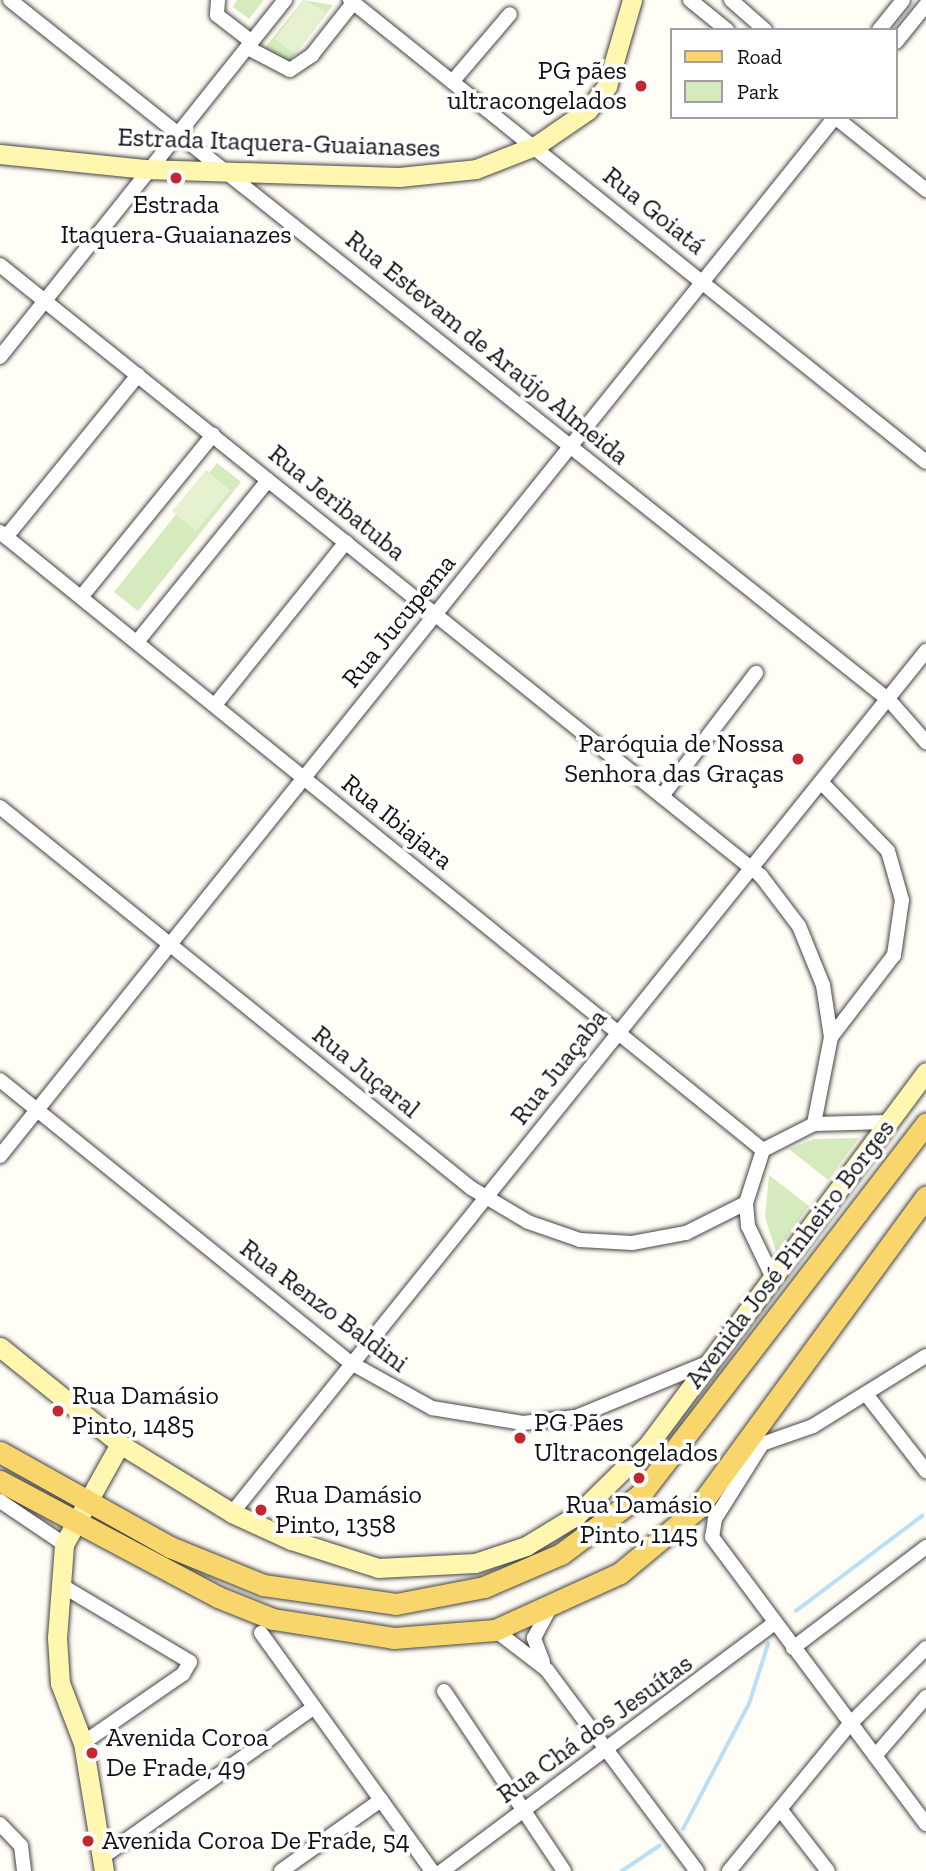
<!DOCTYPE html>
<html>
<head>
<meta charset="utf-8">
<style>
	body { margin:0 }
	#map { position:relative; width:926px; height:1871px; overflow:hidden; background:#fffdf5; font-family:"Zilla Slab",serif }
	div>[style] { position:absolute }
	[style*='--x'] { left:calc(var(--x)*1px); top:calc(var(--y)*1px); width:calc(var(--w)*1px); rotate:calc(var(--a)*1deg) }
	.green>* { inset:0; background:#d5ebbd }
	.pitch>* { inset:0; background:#e6f2cf }
	.stream>* { height:3.5px; margin:-1.75px; padding:0 1.75px; transform-origin:1.75px; border-radius:1.75px; background:#b9e0f7 }
	.roads { filter:drop-shadow(0 0 2px #444) drop-shadow(0 0 2px #444) }
	.street>* { height:14px; margin:-7px; padding:0 7px; transform-origin:7px; border-radius:7px; background:#fff }
	.secondary>* { height:19px; margin:-9.5px; padding:0 9.5px; transform-origin:9.5px; border-radius:9.5px; background:#fff6b0 }
	.primary>* { height:21px; margin:-10.5px; padding:0 10.5px; transform-origin:10.5px; border-radius:10.5px; background:#f9d66b }
	.dots>* { width:19px; height:19px; translate:-50% -50%; box-sizing:border-box; border:4px solid #fff; border-radius:50% }
	span { translate:-50% -50%; white-space:nowrap; text-align:center; line-height:1.15; -webkit-text-stroke:7px #fff; paint-order:stroke }
	.poi-label { font-size:26px; color:#111 }
	.right { translate:-100% -50%; text-align:right }
	.left { translate:0 -50%; text-align:left }
	.street-label { font-size:26px; color:#111 }
	.legend { position:absolute; left:670px; top:28px; width:228px; height:91px; box-sizing:border-box; background:#fff; border:2px solid #a0a0a0; margin:0; padding:9px 12px; list-style:none; font-size:21px; color:#111 }
	.legend li { display:flex; align-items:center; gap:14px; height:35px }
	.legend b { width:35px; border:2px solid #a0a0a0 }
</style>
</head>
<body>
<div id="map">
	<div class="green">
		<div style="clip-path:polygon(237px 0,264px 0,249px 19px,233px 7px)"></div>
		<div style="clip-path:polygon(303px 0,333px 5px,286px 66px,264px 49px)"></div>
		<div style="clip-path:polygon(217px 463px,241px 482px,138px 611px,114px 592px)"></div>
		<div style="clip-path:polygon(859px 1138px,828px 1180px,789px 1149px,814px 1139px)"></div>
		<div style="clip-path:polygon(769px 1175px,809px 1206px,776px 1252px,765px 1217px)"></div>
	</div>
	<div class="pitch">
		<div style="clip-path:polygon(304px 0,326px 12px,295px 54px,275px 39px)"></div>
		<div style="clip-path:polygon(206px 470px,230px 490px,196px 531px,172px 511px)"></div>
	</div>
	<div class="stream">
		<div style="--x:796;--y:1611;--w:158;--a:-37"></div>
		<div style="--x:683;--y:1829;--w:141;--a:-62.2"></div>
		<div style="--x:749;--y:1704;--w:63;--a:-72.4"></div>
		<div style="--x:622;--y:1871;--w:45;--a:-34"></div>
	</div>
	<div class="roads">
		<div class="street">
			<div style="--x:10;--y:0;--w:1125;--a:38.54"></div>
			<div style="--x:890;--y:701;--w:55;--a:48.7"></div>
			<div style="--x:218;--y:0;--w:15;--a:94"></div>
			<div style="--x:217;--y:15;--w:44;--a:37.6"></div>
			<div style="--x:350;--y:0;--w:738;--a:38.73"></div>
			<div style="--x:690;--y:0;--w:48;--a:39"></div>
			<div style="--x:731;--y:0;--w:45;--a:41.4"></div>
			<div style="--x:879;--y:30;--w:38;--a:-51"></div>
			<div style="--x:896;--y:42;--w:48;--a:-51"></div>
			<div style="--x:248;--y:48;--w:47;--a:27.6"></div>
			<div style="--x:290;--y:70;--w:27;--a:-34"></div>
			<div style="--x:312;--y:55;--w:66;--a:-51.7"></div>
			<div style="--x:452;--y:82;--w:89;--a:-49.5"></div>
			<div style="--x:835;--y:117;--w:117;--a:38.7"></div>
			<div style="--x:0;--y:265;--w:976;--a:38.76"></div>
			<div style="--x:761;--y:876;--w:63;--a:52.8"></div>
			<div style="--x:799;--y:926;--w:64;--a:67.9"></div>
			<div style="--x:823;--y:985;--w:53;--a:81.3"></div>
			<div style="--x:831;--y:1037;--w:89;--a:101.1"></div>
			<div style="--x:0;--y:357;--w:457;--a:-51.4"></div>
			<div style="--x:0;--y:532;--w:982;--a:39.01"></div>
			<div style="--x:6;--y:537;--w:209;--a:-50.8"></div>
			<div style="--x:82;--y:596;--w:208;--a:-50.9"></div>
			<div style="--x:137;--y:642;--w:208;--a:-51"></div>
			<div style="--x:215;--y:705;--w:209;--a:-51.2"></div>
			<div style="--x:821;--y:782;--w:96;--a:45.8"></div>
			<div style="--x:888;--y:851;--w:51;--a:74.1"></div>
			<div style="--x:902;--y:900;--w:56;--a:98.3"></div>
			<div style="--x:894;--y:955;--w:103;--a:127.5"></div>
			<div style="--x:662;--y:796;--w:155;--a:-52.6"></div>
			<div style="--x:0;--y:807;--w:606;--a:38.97"></div>
			<div style="--x:471;--y:1188;--w:66;--a:30.8"></div>
			<div style="--x:528;--y:1222;--w:55;--a:19.1"></div>
			<div style="--x:580;--y:1240;--w:52;--a:3.3"></div>
			<div style="--x:632;--y:1243;--w:55;--a:-10.5"></div>
			<div style="--x:686;--y:1233;--w:67;--a:-26.6"></div>
			<div style="--x:0;--y:1080;--w:451;--a:38.9"></div>
			<div style="--x:351;--y:1363;--w:93;--a:29.1"></div>
			<div style="--x:432;--y:1408;--w:92;--a:9.4"></div>
			<div style="--x:523;--y:1423;--w:53;--a:-6.5"></div>
			<div style="--x:576;--y:1417;--w:142;--a:-22.4"></div>
			<div style="--x:0;--y:1156;--w:1333;--a:-51.21"></div>
			<div style="--x:772;--y:1276;--w:55;--a:-115.6"></div>
			<div style="--x:748;--y:1226;--w:23;--a:-95"></div>
			<div style="--x:746;--y:1203;--w:56;--a:-72.2"></div>
			<div style="--x:763;--y:1150;--w:57;--a:-27"></div>
			<div style="--x:814;--y:1124;--w:74;--a:-1.5"></div>
			<div style="--x:866;--y:1394;--w:98;--a:52.1"></div>
			<div style="--x:756;--y:1439;--w:8;--a:40"></div>
			<div style="--x:762;--y:1444;--w:54;--a:-19.4"></div>
			<div style="--x:813;--y:1426;--w:133;--a:-31.8"></div>
			<div style="--x:762;--y:1444;--w:89;--a:122.1"></div>
			<div style="--x:715;--y:1519;--w:18;--a:99"></div>
			<div style="--x:712;--y:1537;--w:358;--a:53.3"></div>
			<div style="--x:0;--y:1501;--w:77;--a:33.9"></div>
			<div style="--x:232;--y:1513;--w:1107;--a:-51.16"></div>
			<div style="--x:61;--y:1585;--w:150;--a:30.8"></div>
			<div style="--x:190;--y:1662;--w:14;--a:120"></div>
			<div style="--x:183;--y:1674;--w:121;--a:145.4"></div>
			<div style="--x:495;--y:1630;--w:66;--a:37.6"></div>
			<div style="--x:547;--y:1670;--w:251;--a:53.3"></div>
			<div style="--x:261;--y:1633;--w:293;--a:54.3"></div>
			<div style="--x:793;--y:1648;--w:167;--a:-37.2"></div>
			<div style="--x:543;--y:1662;--w:26;--a:-111"></div>
			<div style="--x:534;--y:1638;--w:32;--a:-62"></div>
			<div style="--x:444;--y:1691;--w:216;--a:56.3"></div>
			<div style="--x:875;--y:1756;--w:78;--a:-49.2"></div>
			<div style="--x:780;--y:1809;--w:78;--a:52.3"></div>
			<div style="--x:0;--y:1824;--w:30;--a:46"></div>
			<div style="--x:21;--y:1846;--w:25;--a:83"></div>
			<div style="--x:101;--y:1858;--w:261;--a:-35.3"></div>
			<div style="--x:281;--y:1871;--w:123;--a:-35.4"></div>
			<div style="--x:442;--y:1871;--w:415;--a:-36.7"></div>
			<div style="--x:729;--y:1871;--w:189;--a:-50.6"></div>
			<div style="--x:849;--y:1725;--w:109;--a:-45"></div>
		</div>
		<div class="secondary">
			<div style="--x:0;--y:154;--w:145;--a:5.9"></div>
			<div style="--x:144;--y:169;--w:255;--a:1.8"></div>
			<div style="--x:399;--y:177;--w:77;--a:-5.9"></div>
			<div style="--x:476;--y:169;--w:66;--a:-21.5"></div>
			<div style="--x:537;--y:145;--w:62;--a:-34.5"></div>
			<div style="--x:588;--y:110;--w:31;--a:-52"></div>
			<div style="--x:607;--y:86;--w:90;--a:-73.8"></div>
			<div style="--x:0;--y:1347;--w:154;--a:38.9"></div>
			<div style="--x:120;--y:1444;--w:132;--a:31.6"></div>
			<div style="--x:232;--y:1513;--w:65;--a:24.6"></div>
			<div style="--x:291;--y:1540;--w:91;--a:17.8"></div>
			<div style="--x:378;--y:1568;--w:97;--a:-3"></div>
			<div style="--x:475;--y:1563;--w:54;--a:-18.4"></div>
			<div style="--x:526;--y:1546;--w:60;--a:-31.3"></div>
			<div style="--x:577;--y:1515;--w:100;--a:-44.6"></div>
			<div style="--x:648;--y:1445;--w:465;--a:-53.3"></div>
			<div style="--x:104;--y:1871;--w:130;--a:-99.3"></div>
			<div style="--x:83;--y:1743;--w:64;--a:-111"></div>
			<div style="--x:60;--y:1683;--w:45;--a:-93.8"></div>
			<div style="--x:57;--y:1638;--w:94;--a:-85.7"></div>
			<div style="--x:64;--y:1544;--w:115;--a:-60.8"></div>
		</div>
		<div class="primary">
			<div style="--x:0;--y:1452;--w:195;--a:29.2"></div>
			<div style="--x:170;--y:1547;--w:100;--a:22.2"></div>
			<div style="--x:263;--y:1585;--w:134;--a:8.1"></div>
			<div style="--x:396;--y:1604;--w:90;--a:-10.9"></div>
			<div style="--x:484;--y:1587;--w:84;--a:-23.2"></div>
			<div style="--x:561;--y:1554;--w:99;--a:-36.8"></div>
			<div style="--x:640;--y:1495;--w:469;--a:-52.4"></div>
			<div style="--x:0;--y:1481;--w:247;--a:28"></div>
			<div style="--x:218;--y:1597;--w:59;--a:21.8"></div>
			<div style="--x:273;--y:1619;--w:122;--a:8.9"></div>
			<div style="--x:394;--y:1638;--w:101;--a:-4.5"></div>
			<div style="--x:495;--y:1630;--w:137;--a:-24.5"></div>
			<div style="--x:620;--y:1573;--w:102;--a:-39.8"></div>
			<div style="--x:698;--y:1508;--w:386;--a:-53.8"></div>
		</div>
	</div>
	<div class="dots">
		<div style="left:641px;top:86px;background:#c4262e"></div>
		<div style="left:176px;top:178px;background:#c4262e"></div>
		<div style="left:798px;top:759px;background:#c4262e"></div>
		<div style="left:58px;top:1411px;background:#c4262e"></div>
		<div style="left:520px;top:1438px;background:#c4262e"></div>
		<div style="left:639px;top:1478px;background:#c4262e"></div>
		<div style="left:261px;top:1510px;background:#c4262e"></div>
		<div style="left:92px;top:1753px;background:#c4262e"></div>
		<div style="left:88px;top:1841px;background:#c4262e"></div>
	</div>
	<div class="poi-label">
		<span class="right" style="left:627px;top:86px">PG pães<br>ultracongelados</span>
		<span style="left:176px;top:220px">Estrada<br>Itaquera-Guaianazes</span>
		<span class="right" style="left:784px;top:759px">Paróquia de Nossa<br>Senhora das Graças</span>
		<span class="left" style="left:72px;top:1411px">Rua Damásio<br>Pinto, 1485</span>
		<span class="left" style="left:534px;top:1438px">PG Pães<br>Ultracongelados</span>
		<span class="left" style="left:275px;top:1510px">Rua Damásio<br>Pinto, 1358</span>
		<span style="left:639px;top:1520px">Rua Damásio<br>Pinto, 1145</span>
		<span class="left" style="left:106px;top:1753px">Avenida Coroa<br>De Frade, 49</span>
		<span class="left" style="left:102px;top:1841px">Avenida Coroa De Frade, 54</span>
	</div>
	<div class="street-label">
		<span style="left:279px;top:143px;rotate:2deg">Estrada Itaquera-Guaianases</span>
		<span style="left:654px;top:211px;rotate:39deg">Rua Goiatá</span>
		<span style="left:487px;top:348px;rotate:39deg">Rua Estevam de Araújo Almeida</span>
		<span style="left:337px;top:503px;rotate:39deg">Rua Jeribatuba</span>
		<span style="left:399px;top:621px;rotate:-51deg">Rua Jucupema</span>
		<span style="left:397px;top:822px;rotate:39deg">Rua Ibiajara</span>
		<span style="left:559px;top:1067px;rotate:-52deg">Rua Juaçaba</span>
		<span style="left:366px;top:1072px;rotate:39deg">Rua Juçaral</span>
		<span style="left:790px;top:1254px;rotate:-53deg">Avenida José Pinheiro Borges</span>
		<span style="left:324px;top:1306px;rotate:37deg">Rua Renzo Baldini</span>
		<span style="left:595px;top:1729px;rotate:-36deg">Rua Chá dos Jesuítas</span>
	</div>
	<ul class="legend">
	<li><b style="height:9px;background:#f9d66b"></b>Road</li>
	<li><b style="height:19px;background:#d5ebbd"></b>Park</li>
	</ul>
</div>
</body>
</html>
